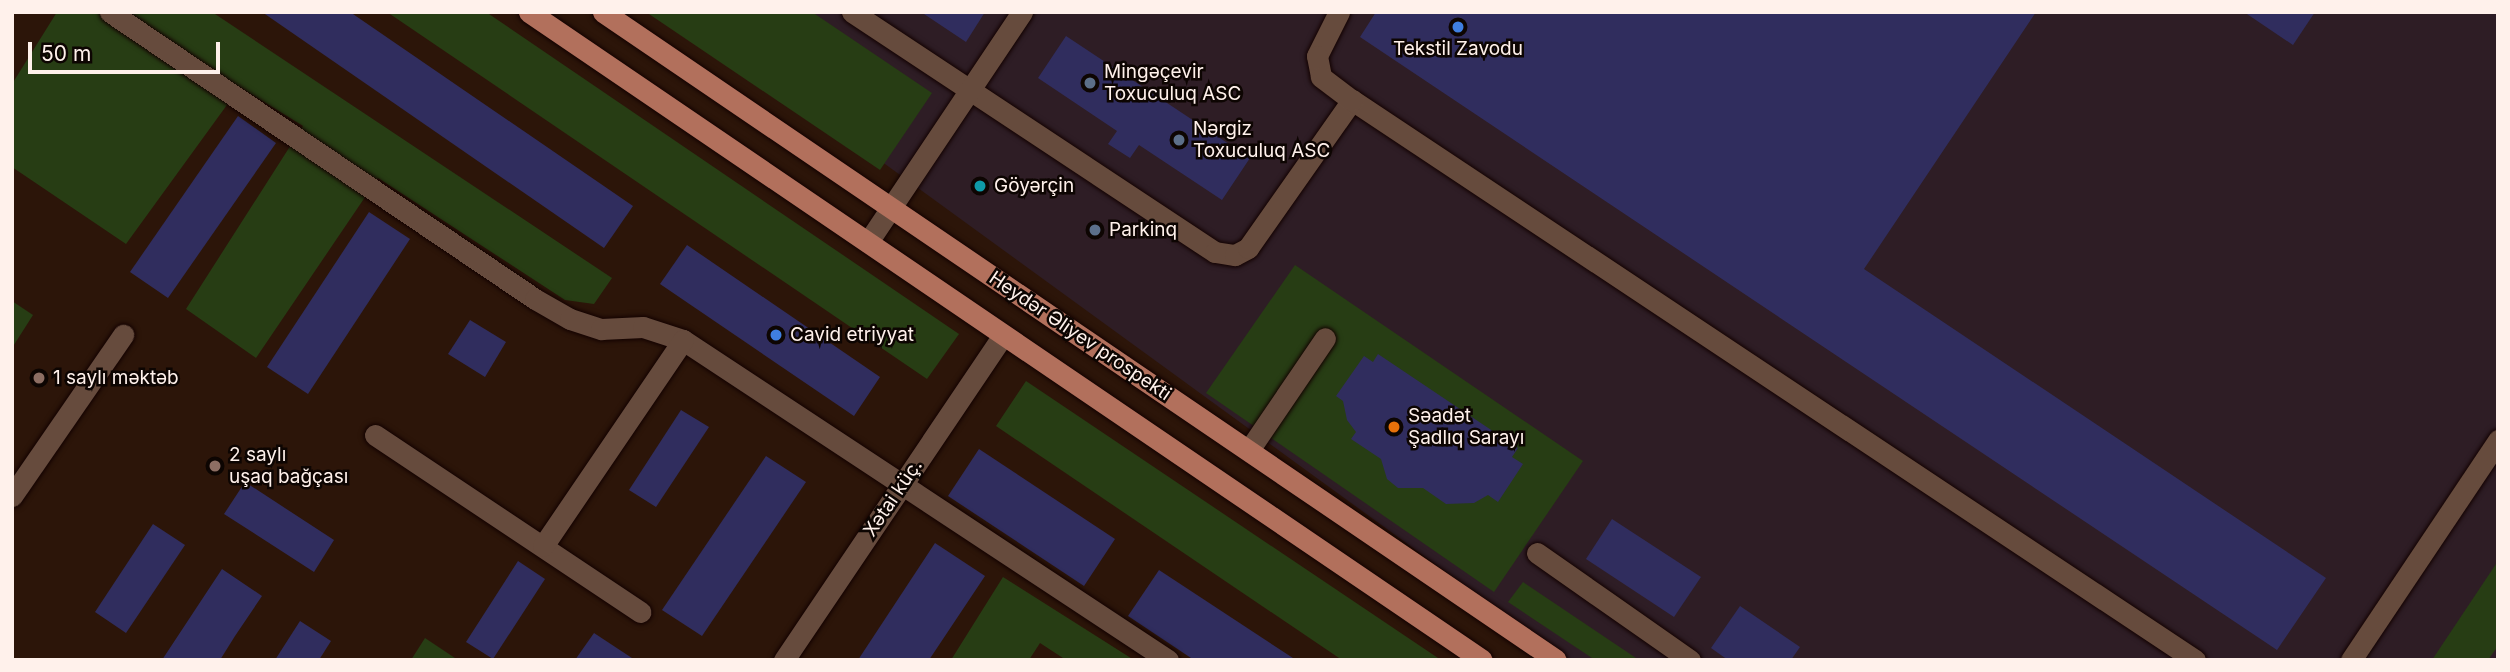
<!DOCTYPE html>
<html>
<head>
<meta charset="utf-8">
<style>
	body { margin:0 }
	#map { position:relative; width:2510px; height:672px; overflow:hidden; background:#2c1509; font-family:Inter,sans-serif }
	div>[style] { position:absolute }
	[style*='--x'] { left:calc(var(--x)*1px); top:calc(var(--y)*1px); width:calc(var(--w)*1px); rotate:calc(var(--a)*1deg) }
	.industrial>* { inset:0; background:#2e1d25 }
	.green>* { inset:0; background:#273d14 }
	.building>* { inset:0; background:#302d5e }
	.roads { filter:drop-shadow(0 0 2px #130200) drop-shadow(0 0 2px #130200) }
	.minor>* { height:21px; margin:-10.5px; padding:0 10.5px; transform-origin:10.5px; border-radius:10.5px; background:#664b3d }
	.major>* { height:21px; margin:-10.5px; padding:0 10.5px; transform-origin:10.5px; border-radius:10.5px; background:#b2705c }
	.dots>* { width:19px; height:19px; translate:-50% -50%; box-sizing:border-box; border:4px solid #0d0502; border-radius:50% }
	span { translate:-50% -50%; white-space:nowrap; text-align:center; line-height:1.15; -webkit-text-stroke:5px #0d0502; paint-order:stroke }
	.poi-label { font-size:19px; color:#fff1eb }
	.left { translate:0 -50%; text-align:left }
	.street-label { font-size:19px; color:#fff1eb }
	.frame { position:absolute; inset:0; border:14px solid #fff1eb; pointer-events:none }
	.scale { position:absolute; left:28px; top:42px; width:192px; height:32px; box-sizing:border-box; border:4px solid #fff1eb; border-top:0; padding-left:9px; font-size:21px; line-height:24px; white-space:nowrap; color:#fff1eb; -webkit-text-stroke:5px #0d0502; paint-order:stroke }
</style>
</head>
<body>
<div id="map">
	<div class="industrial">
		<div style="clip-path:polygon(676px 12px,2498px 12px,2498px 660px,1567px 660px)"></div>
	</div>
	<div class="green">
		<div style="clip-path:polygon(57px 12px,212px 12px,612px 278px,594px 304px,565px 300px,378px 178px,256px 358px,186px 309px,303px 126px,240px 87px,126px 244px,12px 167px,12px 84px)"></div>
		<div style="clip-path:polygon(387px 12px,486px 12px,959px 334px,927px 379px)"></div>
		<div style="clip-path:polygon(646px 12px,812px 12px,932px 93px,880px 170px)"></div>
		<div style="clip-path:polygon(1295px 265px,1583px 461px,1494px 592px,1206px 393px)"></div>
		<div style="clip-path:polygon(12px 301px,33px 315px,12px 348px)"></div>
		<div style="clip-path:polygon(1026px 381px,1441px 660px,1342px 660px,996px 426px)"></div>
		<div style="clip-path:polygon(2498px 561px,2498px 646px,2488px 660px,2432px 660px)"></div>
		<div style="clip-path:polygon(1003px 577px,1134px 660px,1066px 660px,1040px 643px,1029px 660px,951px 660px)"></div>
		<div style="clip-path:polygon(1523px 582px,1639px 660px,1595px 660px,1508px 602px)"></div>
		<div style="clip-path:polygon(425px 638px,458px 660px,411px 660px)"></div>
	</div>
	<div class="building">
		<div style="clip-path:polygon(262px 12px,350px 12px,633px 206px,604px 248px)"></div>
		<div style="clip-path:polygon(921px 12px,985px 12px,966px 42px)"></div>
		<div style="clip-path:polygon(1376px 12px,2036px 12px,1864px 269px,2326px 578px,2277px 650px,1360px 37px)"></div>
		<div style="clip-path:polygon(2244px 12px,2315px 12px,2293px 45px)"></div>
		<div style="clip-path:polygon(1066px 36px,1250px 158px,1222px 200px,1139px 145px,1130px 158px,1108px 144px,1117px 131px,1038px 78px)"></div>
		<div style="clip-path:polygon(238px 116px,276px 143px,168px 298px,130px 272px)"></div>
		<div style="clip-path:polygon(369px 212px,410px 239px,308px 394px,267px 367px)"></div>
		<div style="clip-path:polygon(687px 245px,880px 377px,854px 416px,660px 284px)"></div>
		<div style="clip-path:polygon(470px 320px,506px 342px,485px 377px,448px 354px)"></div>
		<div style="clip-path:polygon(1378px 354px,1518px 448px,1512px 457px,1523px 464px,1498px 502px,1488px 495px,1474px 503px,1446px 504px,1423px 488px,1398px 488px,1387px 479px,1381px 459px,1351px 439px,1356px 432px,1347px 420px,1343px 401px,1336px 396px,1364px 356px,1373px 362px)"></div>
		<div style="clip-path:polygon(681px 410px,709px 427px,656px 507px,629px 490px)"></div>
		<div style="clip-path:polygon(979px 449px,1115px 539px,1084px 586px,948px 496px)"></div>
		<div style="clip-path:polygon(766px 456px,806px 482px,702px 636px,662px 610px)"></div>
		<div style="clip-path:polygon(245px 482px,334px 540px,314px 572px,224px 514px)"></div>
		<div style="clip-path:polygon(1612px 519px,1701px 577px,1674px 617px,1586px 559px)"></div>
		<div style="clip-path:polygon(153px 524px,185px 545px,126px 633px,95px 612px)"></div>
		<div style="clip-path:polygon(935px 543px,985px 576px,929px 660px,858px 660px)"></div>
		<div style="clip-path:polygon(518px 561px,545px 579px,493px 659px,466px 642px)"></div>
		<div style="clip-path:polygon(222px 569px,262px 596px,235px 636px,220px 660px,162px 660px)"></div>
		<div style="clip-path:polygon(1159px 570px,1296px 660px,1194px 660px,1128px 616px)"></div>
		<div style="clip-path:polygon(1740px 606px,1800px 647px,1791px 660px,1728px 660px,1711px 648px)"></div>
		<div style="clip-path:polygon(300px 621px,331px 641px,319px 660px,275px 660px)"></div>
		<div style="clip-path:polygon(594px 633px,635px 660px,575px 660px)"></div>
	</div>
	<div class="roads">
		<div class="minor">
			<div style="--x:110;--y:12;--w:513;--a:34.03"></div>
			<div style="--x:535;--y:299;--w:40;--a:29.7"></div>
			<div style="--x:570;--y:319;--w:33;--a:18"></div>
			<div style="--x:601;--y:329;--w:42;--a:-2.7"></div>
			<div style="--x:643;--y:327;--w:42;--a:18"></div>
			<div style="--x:683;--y:340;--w:581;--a:33.42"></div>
			<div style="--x:852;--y:12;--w:435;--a:33.5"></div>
			<div style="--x:1215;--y:252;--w:20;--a:9"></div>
			<div style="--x:1235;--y:255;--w:15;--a:-28"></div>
			<div style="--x:1248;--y:248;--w:181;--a:-54.9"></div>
			<div style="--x:1352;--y:100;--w:1012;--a:33.6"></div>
			<div style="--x:1339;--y:12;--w:49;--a:116.6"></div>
			<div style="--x:1317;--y:56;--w:21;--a:79"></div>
			<div style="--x:1321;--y:77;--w:39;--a:37"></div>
			<div style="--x:868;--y:242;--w:277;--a:-56.2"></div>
			<div style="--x:375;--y:435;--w:319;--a:33.7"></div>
			<div style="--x:1249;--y:450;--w:135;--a:-55.8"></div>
			<div style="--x:12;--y:496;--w:196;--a:-55.4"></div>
			<div style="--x:543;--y:546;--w:249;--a:-55.8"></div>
			<div style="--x:1537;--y:553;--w:187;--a:35"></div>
			<div style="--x:784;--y:660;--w:390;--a:-56"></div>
			<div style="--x:2351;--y:660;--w:265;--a:-56.2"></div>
		</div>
		<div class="major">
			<div style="--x:529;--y:12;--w:1152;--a:34.21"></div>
			<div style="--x:603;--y:12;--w:1152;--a:34.21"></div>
		</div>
	</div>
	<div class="dots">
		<div style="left:1458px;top:27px;background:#3f7fe0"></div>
		<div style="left:1090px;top:83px;background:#5c6f8a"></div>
		<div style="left:1179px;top:140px;background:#5c6f8a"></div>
		<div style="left:980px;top:186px;background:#0f9aa8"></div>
		<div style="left:1095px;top:230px;background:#5c6f8a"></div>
		<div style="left:776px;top:335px;background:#3f7fe0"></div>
		<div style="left:39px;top:378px;background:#8d6e63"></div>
		<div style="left:1394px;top:427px;background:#e8710a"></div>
		<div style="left:215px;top:466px;background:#8d6e63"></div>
	</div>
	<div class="poi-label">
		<span style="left:1458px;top:49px">Tekstil Zavodu</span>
		<span class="left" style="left:1104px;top:83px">Mingəçevir<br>Toxuculuq ASC</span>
		<span class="left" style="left:1193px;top:140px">Nərgiz<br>Toxuculuq ASC</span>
		<span class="left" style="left:994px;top:186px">Göyərçin</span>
		<span class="left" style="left:1109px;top:230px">Parkinq</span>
		<span class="left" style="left:790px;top:335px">Cavid etriyyat</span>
		<span class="left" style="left:53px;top:378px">1 saylı məktəb</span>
		<span class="left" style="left:1408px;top:427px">Səadət<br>Şadlıq Sarayı</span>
		<span class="left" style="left:229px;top:466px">2 saylı<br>uşaq bağçası</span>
	</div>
	<div class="street-label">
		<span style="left:1080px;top:336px;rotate:34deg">Heydər Əliyev prospekti</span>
		<span style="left:893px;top:498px;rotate:-56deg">Xətai küç.</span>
	</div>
	<div class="frame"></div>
	<div class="scale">50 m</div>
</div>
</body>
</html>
